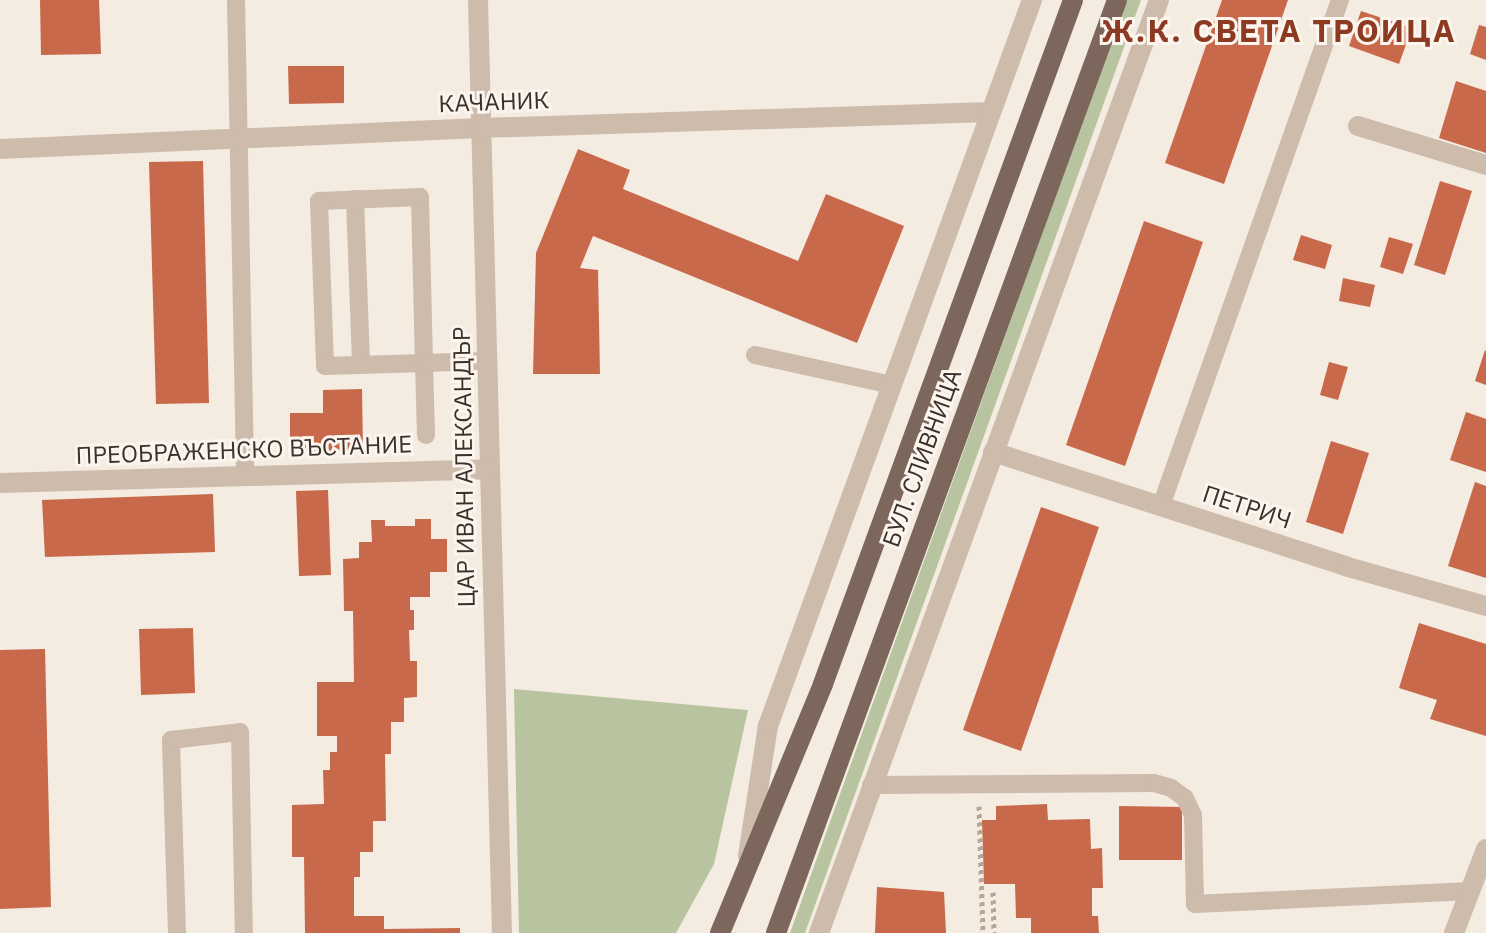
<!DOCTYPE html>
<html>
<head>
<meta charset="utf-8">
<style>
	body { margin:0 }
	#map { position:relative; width:1486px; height:933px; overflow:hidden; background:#f4ebe1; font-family:"IBM Plex Sans",sans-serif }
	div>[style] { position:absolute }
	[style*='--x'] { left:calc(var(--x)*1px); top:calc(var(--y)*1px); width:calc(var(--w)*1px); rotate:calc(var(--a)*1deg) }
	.green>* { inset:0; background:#b8c4a0 }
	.building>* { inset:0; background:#c8694b }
	.path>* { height:5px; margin-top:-2.5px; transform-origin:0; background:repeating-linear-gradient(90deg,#b9a596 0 4px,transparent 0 8px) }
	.service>* { height:18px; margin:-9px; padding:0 9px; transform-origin:9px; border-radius:9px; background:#cdbbac }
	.minor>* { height:20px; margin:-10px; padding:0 10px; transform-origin:10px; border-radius:10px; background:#cdbbac }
	.primary>* { height:20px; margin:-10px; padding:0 10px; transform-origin:10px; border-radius:10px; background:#7d675c }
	span { translate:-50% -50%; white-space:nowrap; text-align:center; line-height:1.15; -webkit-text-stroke:6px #fbf5ee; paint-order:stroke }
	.street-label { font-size:24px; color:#3b302b }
	.district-label { font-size:32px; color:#8c3b22; font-weight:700; letter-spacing:2px }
</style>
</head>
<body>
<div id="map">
	<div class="green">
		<div style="clip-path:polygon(1126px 0,1141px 0,805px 933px,790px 933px)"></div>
		<div style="clip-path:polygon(514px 689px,748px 710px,714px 864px,676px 933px,519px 933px)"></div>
	</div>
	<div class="building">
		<div style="clip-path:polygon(40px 0,99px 0,101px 54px,41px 55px)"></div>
		<div style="clip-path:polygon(1222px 0,1288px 0,1224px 184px,1165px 163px)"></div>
		<div style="clip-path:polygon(1361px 11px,1412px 28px,1399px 64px,1349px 46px)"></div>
		<div style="clip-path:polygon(1479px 25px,1486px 27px,1486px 60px,1470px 54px)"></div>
		<div style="clip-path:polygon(288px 66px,344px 66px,344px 103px,289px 104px)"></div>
		<div style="clip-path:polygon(1456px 81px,1486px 91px,1486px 153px,1439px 138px)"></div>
		<div style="clip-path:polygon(578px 149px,630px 170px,623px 189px,798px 261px,826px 194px,904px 226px,857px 343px,593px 236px,580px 268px,598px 270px,600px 374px,533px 374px,536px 253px)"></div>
		<div style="clip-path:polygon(203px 161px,209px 403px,156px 404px,149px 162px)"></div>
		<div style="clip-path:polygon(1440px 181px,1472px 191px,1445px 275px,1414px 265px)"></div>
		<div style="clip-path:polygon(1144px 221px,1203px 242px,1125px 466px,1066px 445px)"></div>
		<div style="clip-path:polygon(1301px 235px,1332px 245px,1325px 269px,1293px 260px)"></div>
		<div style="clip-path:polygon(1389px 237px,1413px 244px,1403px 274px,1380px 267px)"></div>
		<div style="clip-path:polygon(1343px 278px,1375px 285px,1370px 307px,1339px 301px)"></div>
		<div style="clip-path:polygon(1485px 350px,1486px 351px,1486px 385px,1475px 381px)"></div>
		<div style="clip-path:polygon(1329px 362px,1348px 367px,1338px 400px,1320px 395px)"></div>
		<div style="clip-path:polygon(362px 389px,363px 451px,290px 451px,290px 413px,323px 413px,323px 390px)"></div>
		<div style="clip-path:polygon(1466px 412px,1486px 419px,1486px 472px,1450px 460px)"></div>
		<div style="clip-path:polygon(1331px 441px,1369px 453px,1343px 534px,1306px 522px)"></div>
		<div style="clip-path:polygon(1475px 482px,1486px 486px,1486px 578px,1448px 566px)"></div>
		<div style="clip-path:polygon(328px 490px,331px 575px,299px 576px,296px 491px)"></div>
		<div style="clip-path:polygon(213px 494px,215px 552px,45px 557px,42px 500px)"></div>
		<div style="clip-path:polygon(1041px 507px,1099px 527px,1021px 751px,963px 730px)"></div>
		<div style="clip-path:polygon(415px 519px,431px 519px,431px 539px,447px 539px,447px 572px,430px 572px,430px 597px,410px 597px,410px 610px,414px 610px,414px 630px,409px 630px,410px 661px,417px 661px,417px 697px,404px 698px,404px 722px,391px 722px,391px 754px,385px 754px,386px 821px,373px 821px,373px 852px,360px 852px,360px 877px,354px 877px,354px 916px,384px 916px,384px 929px,460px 928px,460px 933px,305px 933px,304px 857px,292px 857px,292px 805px,324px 804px,323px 770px,330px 770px,330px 752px,337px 752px,337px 736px,317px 736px,317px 682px,354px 682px,353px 611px,344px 611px,343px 559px,359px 558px,359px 542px,372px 542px,371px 520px,385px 520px,385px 526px,415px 526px)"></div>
		<div style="clip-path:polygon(1419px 623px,1486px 644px,1486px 736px,1430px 719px,1437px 700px,1399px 688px)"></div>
		<div style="clip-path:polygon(193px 628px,195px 693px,141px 695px,139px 629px)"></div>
		<div style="clip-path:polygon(45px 649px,51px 907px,0 909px,0 650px)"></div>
		<div style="clip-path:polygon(1047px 804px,1048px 820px,1090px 819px,1091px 849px,1102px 848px,1103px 888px,1092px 888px,1092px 916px,1098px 916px,1099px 933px,1031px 933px,1031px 918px,1016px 918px,1015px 884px,984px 884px,982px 820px,996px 820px,996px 806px)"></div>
		<div style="clip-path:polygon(1119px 806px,1182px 807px,1182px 860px,1119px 860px)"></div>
		<div style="clip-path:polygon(877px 887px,944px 892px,946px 933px,875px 933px)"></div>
	</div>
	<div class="path">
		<div style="--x:979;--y:806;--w:127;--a:88.2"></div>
		<div style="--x:993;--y:892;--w:41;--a:88.6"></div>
	</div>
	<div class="service">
		<div style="--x:236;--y:0;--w:475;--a:88.9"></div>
		<div style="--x:355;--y:199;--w:166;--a:87.9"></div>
		<div style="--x:755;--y:355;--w:140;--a:12.4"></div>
		<div style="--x:426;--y:435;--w:72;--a:-91.6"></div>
		<div style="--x:424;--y:363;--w:166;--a:-91.4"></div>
		<div style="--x:420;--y:197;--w:101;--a:177.7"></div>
		<div style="--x:319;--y:201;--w:165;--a:87.9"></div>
		<div style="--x:325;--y:366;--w:99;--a:-1.7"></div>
		<div style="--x:424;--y:363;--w:63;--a:-1.8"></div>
		<div style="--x:1161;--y:506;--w:537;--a:-70.52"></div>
		<div style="--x:871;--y:785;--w:283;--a:-0.4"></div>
		<div style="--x:1154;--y:783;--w:18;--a:16"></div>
		<div style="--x:1171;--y:788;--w:17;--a:36"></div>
		<div style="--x:1185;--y:798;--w:19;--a:65"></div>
		<div style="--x:1193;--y:815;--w:89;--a:88.7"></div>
		<div style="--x:1195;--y:904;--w:275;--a:-2.7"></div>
		<div style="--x:177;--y:933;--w:193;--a:-91.8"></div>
		<div style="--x:171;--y:740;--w:69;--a:-6.6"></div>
		<div style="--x:240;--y:732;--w:201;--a:88.9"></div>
	</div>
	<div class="minor">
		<div style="--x:478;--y:0;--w:933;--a:88.53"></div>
		<div style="--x:1358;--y:126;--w:134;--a:16.9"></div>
		<div style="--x:0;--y:149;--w:481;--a:-2.5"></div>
		<div style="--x:481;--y:128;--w:510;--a:-1.8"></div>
		<div style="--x:993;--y:452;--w:373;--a:17.9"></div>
		<div style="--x:1348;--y:567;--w:143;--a:15.8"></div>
		<div style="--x:0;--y:483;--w:490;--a:-1.6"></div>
		<div style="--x:748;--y:856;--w:132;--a:-81.3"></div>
		<div style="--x:768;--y:726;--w:773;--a:-70.02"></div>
		<div style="--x:819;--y:933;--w:993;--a:-69.98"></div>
		<div style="--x:1454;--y:933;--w:90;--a:-69.1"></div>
	</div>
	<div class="primary">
		<div style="--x:720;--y:933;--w:269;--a:-67.5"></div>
		<div style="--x:823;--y:684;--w:728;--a:-69.92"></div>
		<div style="--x:776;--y:933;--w:993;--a:-69.92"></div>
	</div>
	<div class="street-label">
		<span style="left:494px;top:102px;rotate:-2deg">КАЧАНИК</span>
		<span style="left:244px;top:450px;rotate:-2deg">ПРЕОБРАЖЕНСКО ВЪСТАНИЕ</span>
		<span style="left:922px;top:458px;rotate:-70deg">БУЛ. СЛИВНИЦА</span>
		<span style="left:464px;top:467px;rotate:-91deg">ЦАР ИВАН АЛЕКСАНДЪР</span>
		<span style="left:1247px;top:507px;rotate:18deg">ПЕТРИЧ</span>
	</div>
	<div class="district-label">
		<span style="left:1279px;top:30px">Ж.К. СВЕТА ТРОИЦА</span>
	</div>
</div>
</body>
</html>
